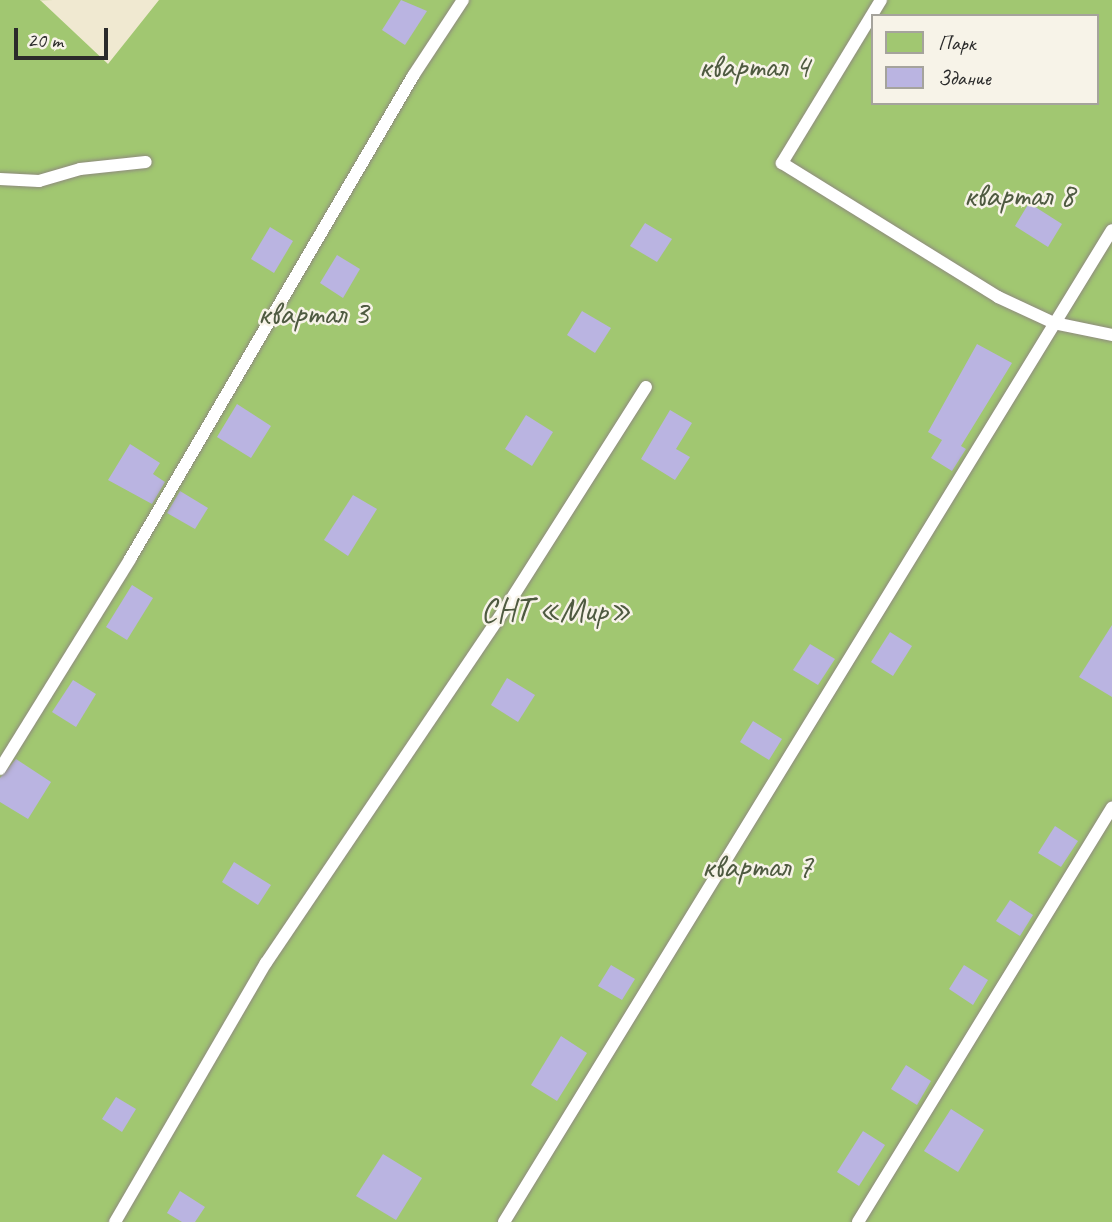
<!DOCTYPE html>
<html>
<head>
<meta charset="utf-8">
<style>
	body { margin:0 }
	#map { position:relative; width:1112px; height:1222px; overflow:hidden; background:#f0e9d1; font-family:Caveat,sans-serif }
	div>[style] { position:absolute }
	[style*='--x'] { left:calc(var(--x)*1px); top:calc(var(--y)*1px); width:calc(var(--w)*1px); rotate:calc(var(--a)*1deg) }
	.green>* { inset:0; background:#a1c771 }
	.building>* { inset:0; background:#bab4e1 }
	.roads { filter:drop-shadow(0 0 2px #8e8a7e) drop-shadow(0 0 2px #8e8a7e) }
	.service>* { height:12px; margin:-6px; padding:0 6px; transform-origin:6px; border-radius:6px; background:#fff }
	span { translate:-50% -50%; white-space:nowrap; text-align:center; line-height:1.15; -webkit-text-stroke:5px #f7f3e8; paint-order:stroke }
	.park-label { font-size:33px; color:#4e5a40 }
	.legend { position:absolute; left:871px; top:14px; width:228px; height:91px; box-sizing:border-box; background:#f7f3e8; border:2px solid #a5a39c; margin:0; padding:9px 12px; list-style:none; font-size:21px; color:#2b2b2b }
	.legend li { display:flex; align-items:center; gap:14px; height:35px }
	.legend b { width:35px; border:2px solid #a5a39c }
	.scale { position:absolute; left:14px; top:28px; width:94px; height:32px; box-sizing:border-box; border:4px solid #2b2b2b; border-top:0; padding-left:9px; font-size:21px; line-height:24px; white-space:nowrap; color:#2b2b2b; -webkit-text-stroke:5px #f7f3e8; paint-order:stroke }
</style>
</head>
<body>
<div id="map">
	<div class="green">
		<div style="clip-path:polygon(evenodd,0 0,40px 0,108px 64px,159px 0,1112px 0,1112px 1222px,0 1222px,0 0,872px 16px,1096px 16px,1096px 103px,872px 103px,872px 16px)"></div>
	</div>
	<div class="building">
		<div style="clip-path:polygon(401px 0,427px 11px,405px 45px,382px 30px)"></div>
		<div style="clip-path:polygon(1029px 203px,1062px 224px,1048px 247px,1015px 226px)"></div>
		<div style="clip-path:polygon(645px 223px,672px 239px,657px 262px,630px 246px)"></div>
		<div style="clip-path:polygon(270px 227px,293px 241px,274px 273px,251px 259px)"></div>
		<div style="clip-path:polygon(337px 255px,360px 269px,343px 298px,320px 283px)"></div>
		<div style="clip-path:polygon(582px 311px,611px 328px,595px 353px,567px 335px)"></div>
		<div style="clip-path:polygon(977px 344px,1012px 363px,961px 446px,966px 449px,952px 471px,931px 458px,942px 440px,928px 432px)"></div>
		<div style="clip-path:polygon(237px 404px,271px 426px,251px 458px,217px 437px)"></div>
		<div style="clip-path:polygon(670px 410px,692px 423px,676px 449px,690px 457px,675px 480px,641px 459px)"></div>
		<div style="clip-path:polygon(526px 415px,553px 432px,532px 466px,505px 449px)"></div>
		<div style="clip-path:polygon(130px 444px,160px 463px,153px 474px,165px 482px,152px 504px,108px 480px)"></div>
		<div style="clip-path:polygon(180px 491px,208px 508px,195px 529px,167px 513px)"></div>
		<div style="clip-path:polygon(353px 495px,377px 509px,348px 556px,324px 540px)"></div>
		<div style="clip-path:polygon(132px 585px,153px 598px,127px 640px,106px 627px)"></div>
		<div style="clip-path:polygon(1112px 625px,1112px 697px,1079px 677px)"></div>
		<div style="clip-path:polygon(890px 632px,912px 646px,893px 676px,871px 662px)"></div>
		<div style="clip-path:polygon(810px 644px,835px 659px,818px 685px,793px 670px)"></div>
		<div style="clip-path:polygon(507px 678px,535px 695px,518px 722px,491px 705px)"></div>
		<div style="clip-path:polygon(73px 680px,96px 694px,76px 727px,52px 712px)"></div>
		<div style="clip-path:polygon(753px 721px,782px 739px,769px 760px,740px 742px)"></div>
		<div style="clip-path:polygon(16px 759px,51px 782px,28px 819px,0 802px,0 778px)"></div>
		<div style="clip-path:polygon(1055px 826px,1078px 841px,1061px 867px,1038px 853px)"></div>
		<div style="clip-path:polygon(234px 862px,271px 885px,258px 905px,222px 882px)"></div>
		<div style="clip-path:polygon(1010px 900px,1033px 915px,1020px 936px,996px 921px)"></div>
		<div style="clip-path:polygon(611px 965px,635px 979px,622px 1000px,598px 986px)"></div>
		<div style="clip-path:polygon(964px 965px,988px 980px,973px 1005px,949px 989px)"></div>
		<div style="clip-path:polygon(561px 1036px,587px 1053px,557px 1101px,531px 1085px)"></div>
		<div style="clip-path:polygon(906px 1065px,931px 1081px,917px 1105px,891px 1089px)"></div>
		<div style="clip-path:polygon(116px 1097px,136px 1109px,122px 1132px,102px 1119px)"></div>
		<div style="clip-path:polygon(951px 1109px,984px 1130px,958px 1172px,924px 1151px)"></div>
		<div style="clip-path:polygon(863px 1131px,885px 1145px,859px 1186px,837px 1172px)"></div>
		<div style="clip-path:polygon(383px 1154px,422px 1178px,396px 1220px,356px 1196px)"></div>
		<div style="clip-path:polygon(180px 1191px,205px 1207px,195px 1222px,182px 1222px,167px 1213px)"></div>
	</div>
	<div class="roads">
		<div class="service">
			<div style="--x:881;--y:0;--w:191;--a:121.3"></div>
			<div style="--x:782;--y:163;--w:254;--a:31.8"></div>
			<div style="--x:998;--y:297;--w:62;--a:24.9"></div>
			<div style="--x:1054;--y:323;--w:59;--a:11.7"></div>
			<div style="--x:0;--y:179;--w:39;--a:3"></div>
			<div style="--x:39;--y:181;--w:43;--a:-16.3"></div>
			<div style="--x:80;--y:169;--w:66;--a:-6.1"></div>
			<div style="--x:0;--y:769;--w:247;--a:-58.2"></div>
			<div style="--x:130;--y:559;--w:560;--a:-59.63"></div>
			<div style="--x:413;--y:76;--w:91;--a:-56.7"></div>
			<div style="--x:115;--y:1222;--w:300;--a:-59.8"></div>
			<div style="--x:266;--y:963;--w:427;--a:-56"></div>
			<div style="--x:505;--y:609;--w:263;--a:-57.6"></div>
			<div style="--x:504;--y:1222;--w:1163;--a:-58.5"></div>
			<div style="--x:858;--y:1222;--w:486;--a:-58.5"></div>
		</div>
	</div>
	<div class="park-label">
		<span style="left:754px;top:67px">квартал 4</span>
		<span style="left:1019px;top:196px">квартал 8</span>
		<span style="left:313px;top:314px">квартал 3</span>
		<span style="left:556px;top:611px">СНТ «Мир»</span>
		<span style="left:757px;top:867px">квартал 7</span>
	</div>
	<ul class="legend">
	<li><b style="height:19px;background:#a1c771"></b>Парк</li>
	<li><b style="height:19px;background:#bab4e1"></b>Здание</li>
	</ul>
	<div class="scale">20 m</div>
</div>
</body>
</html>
